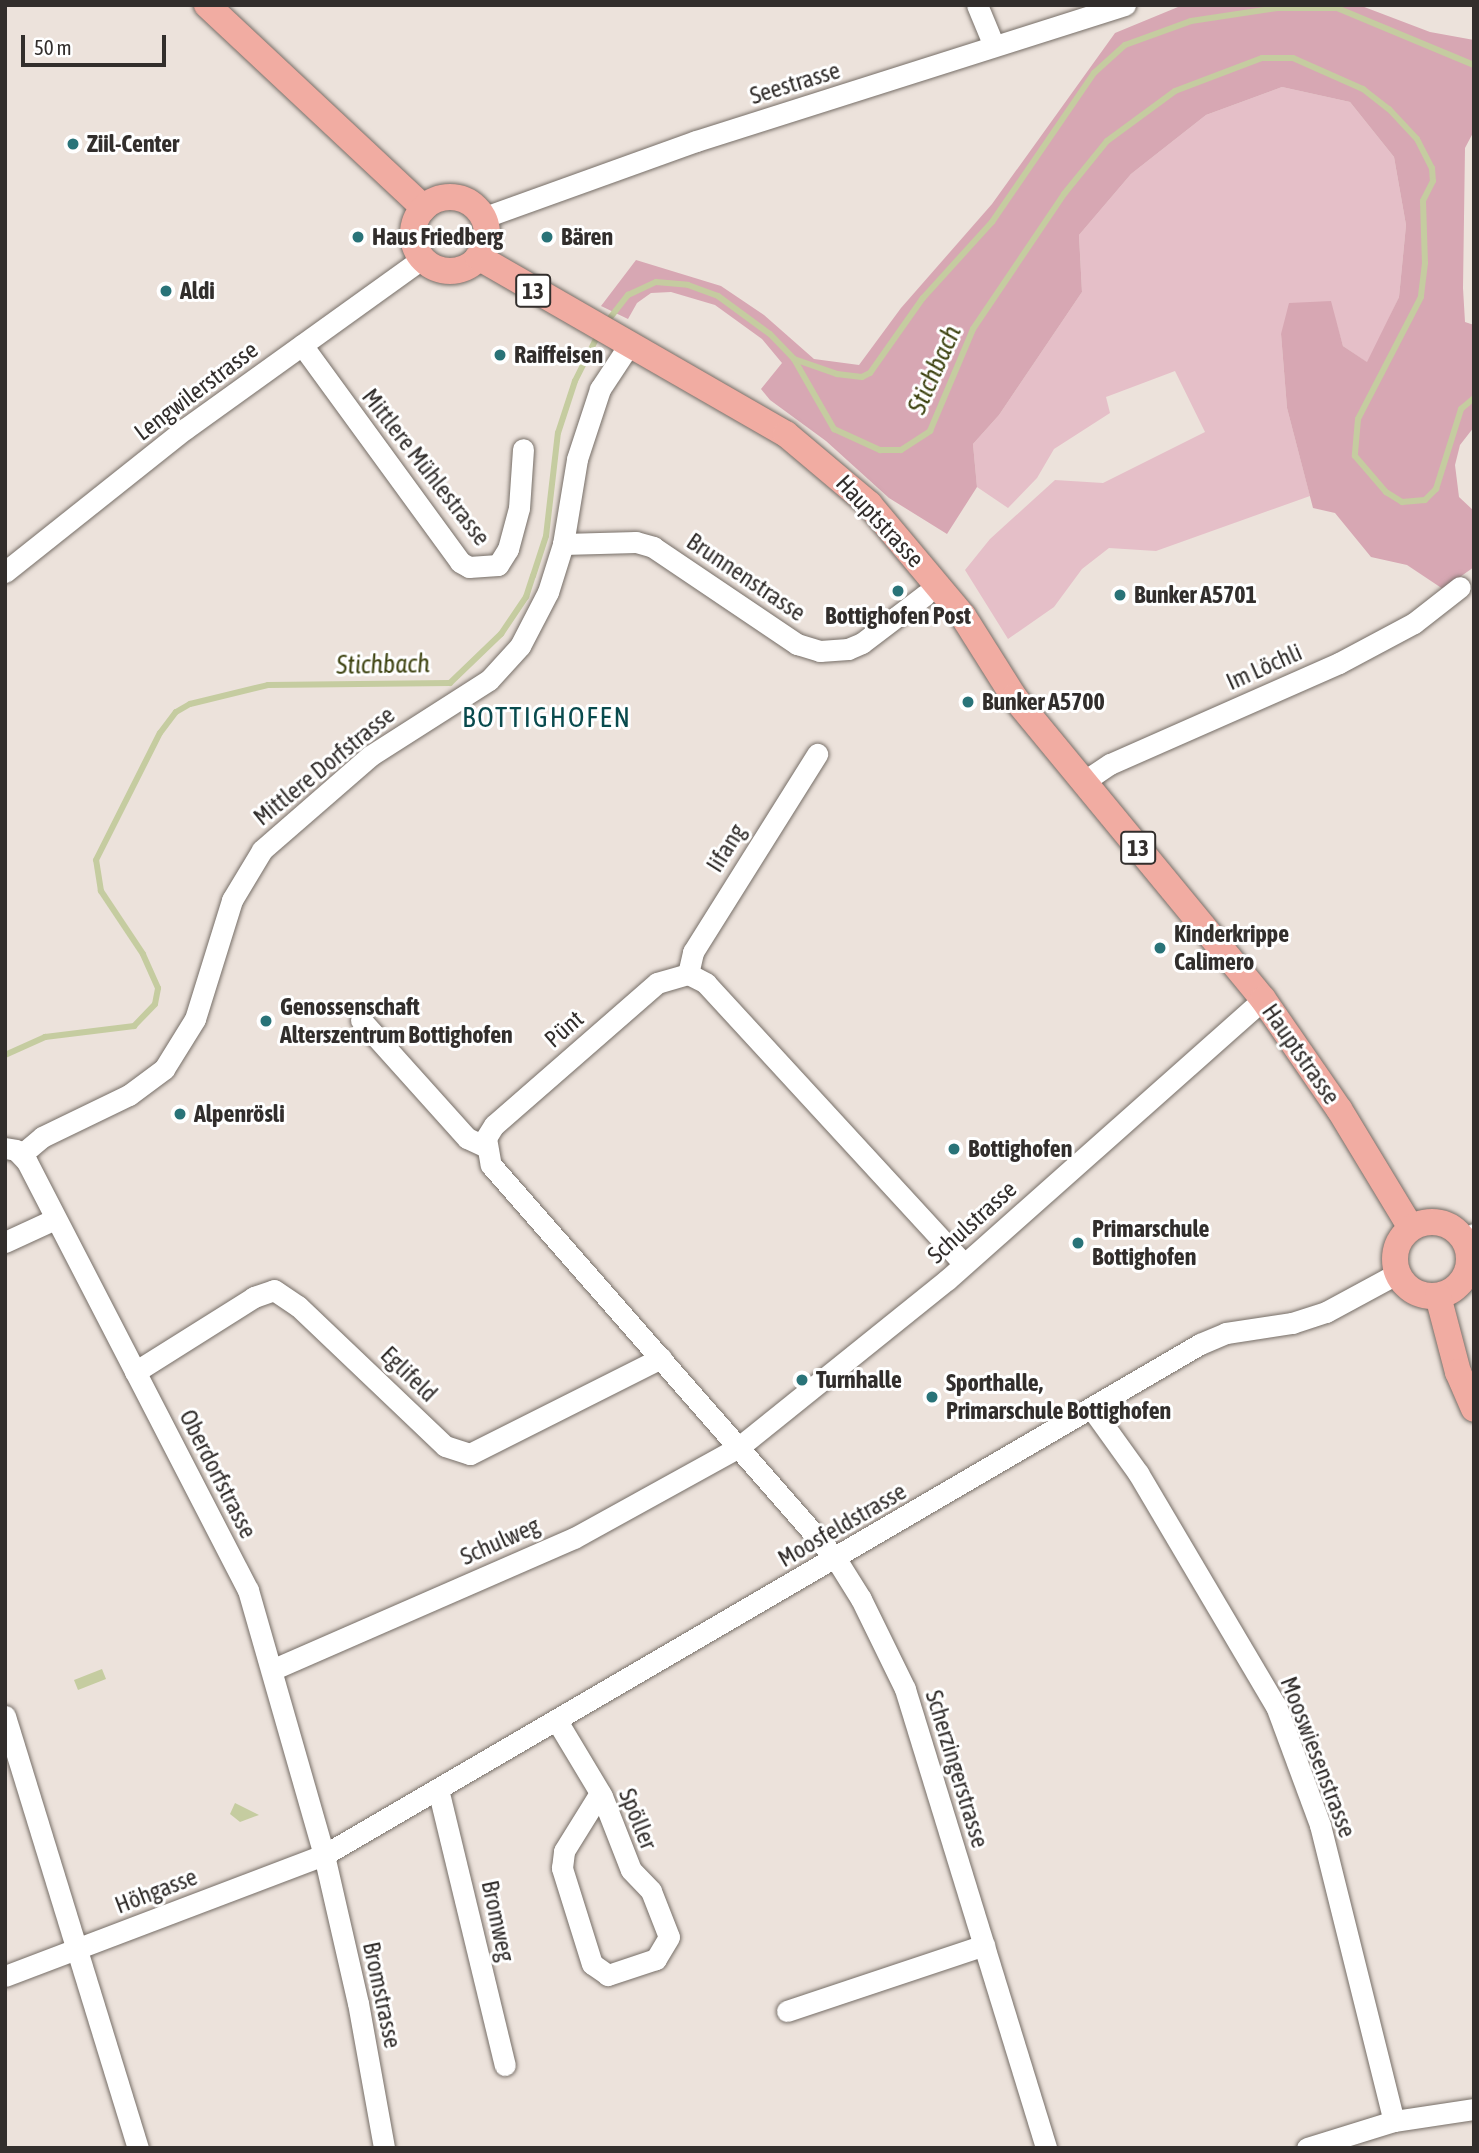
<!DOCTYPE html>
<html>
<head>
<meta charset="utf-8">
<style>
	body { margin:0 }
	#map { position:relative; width:1479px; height:2153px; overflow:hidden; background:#ece2db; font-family:"Asap Condensed",sans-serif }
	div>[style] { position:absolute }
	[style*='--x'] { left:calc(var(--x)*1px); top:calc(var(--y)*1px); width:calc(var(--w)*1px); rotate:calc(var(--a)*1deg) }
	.green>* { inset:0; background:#e5bfc8 }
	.forest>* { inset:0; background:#d7a7b3 }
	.water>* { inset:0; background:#c5cca0 }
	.stream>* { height:6px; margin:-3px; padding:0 3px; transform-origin:3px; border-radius:3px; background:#c5cca0 }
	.roads { filter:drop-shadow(0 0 2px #766e67) drop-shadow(0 0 2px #766e67) }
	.minor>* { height:21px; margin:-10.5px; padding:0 10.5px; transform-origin:10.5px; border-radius:10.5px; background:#fff }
	.major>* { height:26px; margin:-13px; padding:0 13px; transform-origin:13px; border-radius:13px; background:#f1aca2 }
	.major>.ring { margin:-13px; padding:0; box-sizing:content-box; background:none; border:26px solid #f1aca2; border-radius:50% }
	.dots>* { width:19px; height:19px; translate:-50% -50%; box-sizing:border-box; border:4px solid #fff; border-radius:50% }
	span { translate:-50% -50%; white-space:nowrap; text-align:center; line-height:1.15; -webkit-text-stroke:6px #fff; paint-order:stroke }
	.shield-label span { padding:2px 5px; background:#fff; border:2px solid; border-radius:5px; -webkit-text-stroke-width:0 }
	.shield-label { font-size:23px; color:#322e2c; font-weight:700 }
	.street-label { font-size:24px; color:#322e2c }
	.poi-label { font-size:24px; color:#322e2c; font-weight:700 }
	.left { translate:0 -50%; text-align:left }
	.water-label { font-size:26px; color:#3f4412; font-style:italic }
	.quarter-label { font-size:28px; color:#084a4d; letter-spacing:2px }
	.frame { position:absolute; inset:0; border:7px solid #322e2c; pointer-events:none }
	.scale { position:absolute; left:21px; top:35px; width:145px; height:32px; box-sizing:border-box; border:4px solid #322e2c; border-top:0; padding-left:9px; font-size:21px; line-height:24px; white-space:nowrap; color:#322e2c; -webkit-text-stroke:5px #fff; paint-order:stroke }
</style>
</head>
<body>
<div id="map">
	<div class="green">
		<div style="clip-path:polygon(1282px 87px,1350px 102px,1394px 157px,1406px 225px,1399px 297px,1368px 363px,1343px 346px,1330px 301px,1281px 334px,1287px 408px,1310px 496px,1156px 551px,1109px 548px,1082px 569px,1054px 607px,1008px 639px,965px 570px,990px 539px,1055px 480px,1103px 483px,1205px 432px,1175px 371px,1106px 397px,1110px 413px,1054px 449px,1037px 478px,1008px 508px,977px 487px,973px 444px,999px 415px,1082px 292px,1079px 235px,1131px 174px,1206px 115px)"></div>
	</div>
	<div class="forest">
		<div style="clip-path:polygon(1359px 5px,1430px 32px,1474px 40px,1474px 131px,1465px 148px,1463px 288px,1465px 322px,1474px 325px,1474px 427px,1460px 445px,1455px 465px,1459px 497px,1474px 511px,1474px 567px,1443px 589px,1407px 565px,1371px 557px,1335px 513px,1313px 508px,1287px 408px,1281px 334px,1289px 303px,1331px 301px,1343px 346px,1367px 362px,1399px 297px,1406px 225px,1394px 157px,1350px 102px,1282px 87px,1206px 115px,1131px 174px,1079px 235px,1082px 292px,999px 415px,973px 444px,977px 487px,947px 534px,889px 498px,826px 441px,770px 400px,761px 389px,782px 363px,762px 339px,715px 305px,671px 292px,651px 293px,637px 303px,628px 319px,601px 306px,636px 260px,721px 286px,764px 315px,814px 359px,859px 365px,901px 308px,992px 204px,1115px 33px,1178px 7px)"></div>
	</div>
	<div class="water">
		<div style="clip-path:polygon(102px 1669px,106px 1679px,78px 1690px,74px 1680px)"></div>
		<div style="clip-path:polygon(235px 1803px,259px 1815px,240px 1822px,230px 1814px)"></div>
	</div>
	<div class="stream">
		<div style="--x:606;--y:323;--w:36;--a:-52"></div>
		<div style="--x:628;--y:295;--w:31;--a:-25"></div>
		<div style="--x:656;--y:282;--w:32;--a:5"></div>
		<div style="--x:688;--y:285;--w:32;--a:20"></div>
		<div style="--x:718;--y:296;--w:64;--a:36.2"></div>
		<div style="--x:770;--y:334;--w:35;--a:46"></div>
		<div style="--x:794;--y:359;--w:81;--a:60.3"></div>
		<div style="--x:834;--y:429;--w:51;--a:24.5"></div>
		<div style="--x:880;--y:450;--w:21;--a:0"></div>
		<div style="--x:901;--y:450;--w:35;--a:-33"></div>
		<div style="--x:930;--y:431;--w:111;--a:-67.1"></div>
		<div style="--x:973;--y:329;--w:163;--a:-56"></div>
		<div style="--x:1064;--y:194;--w:68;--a:-50.9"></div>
		<div style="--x:1107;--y:141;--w:84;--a:-36.3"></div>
		<div style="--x:1175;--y:91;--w:93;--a:-20.8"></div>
		<div style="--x:1262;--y:58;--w:31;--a:0"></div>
		<div style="--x:1293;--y:58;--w:77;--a:23.9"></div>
		<div style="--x:1363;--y:89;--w:33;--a:38"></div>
		<div style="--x:1389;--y:109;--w:41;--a:47"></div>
		<div style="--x:1417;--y:139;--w:33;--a:63"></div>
		<div style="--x:1432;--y:168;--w:13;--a:86"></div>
		<div style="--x:1433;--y:181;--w:22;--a:117"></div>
		<div style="--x:1423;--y:201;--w:62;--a:88.2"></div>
		<div style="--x:1425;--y:263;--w:34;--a:97"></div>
		<div style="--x:1421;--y:297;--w:137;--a:117.3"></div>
		<div style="--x:1358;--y:419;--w:37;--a:95"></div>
		<div style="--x:1355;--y:456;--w:48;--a:49.3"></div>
		<div style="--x:1386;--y:492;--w:19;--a:32"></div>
		<div style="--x:1402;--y:502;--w:23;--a:-5"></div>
		<div style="--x:1425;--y:500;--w:16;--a:-45"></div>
		<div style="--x:1436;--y:489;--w:84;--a:-72.6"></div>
		<div style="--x:1461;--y:409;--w:17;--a:-40"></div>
		<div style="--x:794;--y:359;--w:46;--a:19.2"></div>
		<div style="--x:837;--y:374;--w:25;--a:7"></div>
		<div style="--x:862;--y:377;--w:9;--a:-27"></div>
		<div style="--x:870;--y:373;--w:92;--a:-54.8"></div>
		<div style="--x:923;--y:298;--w:103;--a:-47.8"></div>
		<div style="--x:992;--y:222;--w:181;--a:-55.6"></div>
		<div style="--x:1094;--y:73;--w:42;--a:-42.1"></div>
		<div style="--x:1125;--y:45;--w:70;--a:-20"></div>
		<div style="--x:1191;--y:21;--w:87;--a:-8.6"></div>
		<div style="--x:1277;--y:8;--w:60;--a:0"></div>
		<div style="--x:1337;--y:8;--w:148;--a:22.6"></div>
		<div style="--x:5;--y:1055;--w:44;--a:-24.2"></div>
		<div style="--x:45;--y:1037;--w:90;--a:-7"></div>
		<div style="--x:134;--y:1026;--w:30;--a:-46"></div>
		<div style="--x:155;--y:1004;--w:16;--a:-79"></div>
		<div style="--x:158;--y:988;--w:37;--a:-114"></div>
		<div style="--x:143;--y:954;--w:76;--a:-123.7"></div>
		<div style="--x:101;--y:891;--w:31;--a:-99"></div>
		<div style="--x:96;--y:860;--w:142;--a:-63.3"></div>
		<div style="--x:160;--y:733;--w:26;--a:-53"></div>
		<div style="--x:176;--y:712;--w:16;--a:-30"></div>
		<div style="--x:190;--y:704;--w:80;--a:-13.7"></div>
		<div style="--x:268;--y:685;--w:182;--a:-0.6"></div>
		<div style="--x:450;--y:683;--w:71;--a:-43.9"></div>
		<div style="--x:501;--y:634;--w:45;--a:-56"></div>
		<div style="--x:526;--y:597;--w:22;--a:-72"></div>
		<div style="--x:533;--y:576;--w:42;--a:-72"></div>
		<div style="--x:546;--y:536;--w:104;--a:-83.4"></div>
		<div style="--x:558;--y:433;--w:55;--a:-71.9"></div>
		<div style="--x:575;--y:381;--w:51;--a:-63.4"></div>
	</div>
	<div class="roads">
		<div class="minor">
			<div style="--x:977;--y:5;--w:44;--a:67.5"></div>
			<div style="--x:482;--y:218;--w:227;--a:-19.8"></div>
			<div style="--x:696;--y:141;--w:450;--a:-17.6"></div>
			<div style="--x:302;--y:345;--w:268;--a:53.9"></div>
			<div style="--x:460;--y:562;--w:10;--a:29"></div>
			<div style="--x:469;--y:567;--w:29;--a:-4"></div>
			<div style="--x:498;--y:565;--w:19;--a:-58"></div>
			<div style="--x:508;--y:549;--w:42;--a:-75"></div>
			<div style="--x:519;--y:508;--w:59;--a:-86.1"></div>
			<div style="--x:563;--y:544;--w:73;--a:-1.6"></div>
			<div style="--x:636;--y:542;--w:18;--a:16"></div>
			<div style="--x:653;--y:547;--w:174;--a:34"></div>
			<div style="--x:797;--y:644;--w:24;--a:17"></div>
			<div style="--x:820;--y:651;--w:28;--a:-4"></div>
			<div style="--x:848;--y:649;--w:15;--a:-23"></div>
			<div style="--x:862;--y:643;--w:79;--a:-37.3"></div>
			<div style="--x:5;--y:572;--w:230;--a:-38.5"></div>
			<div style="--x:185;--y:429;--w:292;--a:-35.7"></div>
			<div style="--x:1083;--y:782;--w:32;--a:-34"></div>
			<div style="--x:1110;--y:764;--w:250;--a:-23.8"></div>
			<div style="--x:1339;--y:663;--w:85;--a:-28.1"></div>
			<div style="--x:1414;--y:623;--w:58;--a:-38"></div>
			<div style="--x:688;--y:974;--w:23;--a:-77"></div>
			<div style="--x:693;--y:952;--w:234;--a:-57.9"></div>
			<div style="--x:361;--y:1020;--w:159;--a:48.1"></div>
			<div style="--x:467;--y:1138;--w:19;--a:25"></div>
			<div style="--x:5;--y:1148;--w:11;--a:10"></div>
			<div style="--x:16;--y:1150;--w:16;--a:47"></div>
			<div style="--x:27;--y:1162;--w:482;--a:62.7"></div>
			<div style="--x:248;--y:1590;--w:276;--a:74"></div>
			<div style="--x:324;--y:1855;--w:152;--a:77.1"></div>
			<div style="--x:358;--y:2003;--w:147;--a:79.8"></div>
			<div style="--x:22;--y:1154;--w:26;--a:-40"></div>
			<div style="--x:42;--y:1137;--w:97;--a:-25.8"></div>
			<div style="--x:129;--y:1095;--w:44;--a:-36.6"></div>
			<div style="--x:164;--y:1069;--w:59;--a:-58.2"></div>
			<div style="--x:195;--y:1019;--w:125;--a:-72.7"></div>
			<div style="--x:232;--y:900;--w:58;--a:-59"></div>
			<div style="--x:262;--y:850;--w:143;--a:-41"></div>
			<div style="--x:370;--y:756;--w:141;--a:-32.6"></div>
			<div style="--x:489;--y:680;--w:46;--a:-47.6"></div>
			<div style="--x:520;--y:646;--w:61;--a:-62.6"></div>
			<div style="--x:548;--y:592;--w:50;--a:-72.6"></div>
			<div style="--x:563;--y:544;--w:86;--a:-80.6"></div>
			<div style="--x:577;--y:459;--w:74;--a:-71.8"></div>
			<div style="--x:600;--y:389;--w:53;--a:-56.6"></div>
			<div style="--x:1465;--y:1240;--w:11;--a:-34"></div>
			<div style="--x:5;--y:1242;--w:55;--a:-24.7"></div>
			<div style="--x:964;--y:1264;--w:381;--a:-132.6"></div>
			<div style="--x:706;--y:983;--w:20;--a:-153"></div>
			<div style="--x:688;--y:974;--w:32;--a:164"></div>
			<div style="--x:657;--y:983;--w:216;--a:138.9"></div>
			<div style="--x:494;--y:1125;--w:15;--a:122"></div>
			<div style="--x:486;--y:1138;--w:27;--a:80"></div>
			<div style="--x:491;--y:1165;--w:524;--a:48.79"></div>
			<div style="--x:836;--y:1559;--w:47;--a:58"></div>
			<div style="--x:861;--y:1599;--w:100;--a:63.9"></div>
			<div style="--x:905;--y:1689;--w:480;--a:72.9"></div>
			<div style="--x:135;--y:1372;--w:141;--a:-32.2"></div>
			<div style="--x:254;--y:1297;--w:21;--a:-19"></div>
			<div style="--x:274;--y:1290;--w:29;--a:34"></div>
			<div style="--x:298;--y:1306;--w:203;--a:43.6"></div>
			<div style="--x:445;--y:1446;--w:26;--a:18"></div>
			<div style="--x:470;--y:1454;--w:214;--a:-26.7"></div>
			<div style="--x:1092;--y:1409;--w:79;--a:54.3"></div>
			<div style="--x:1138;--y:1473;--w:271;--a:59.4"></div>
			<div style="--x:1276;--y:1706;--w:127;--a:69.7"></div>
			<div style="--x:1320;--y:1825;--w:305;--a:76"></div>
			<div style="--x:274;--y:1669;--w:327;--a:-23.6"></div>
			<div style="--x:574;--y:1538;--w:188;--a:-28.9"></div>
			<div style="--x:739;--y:1447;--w:267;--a:-38.8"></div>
			<div style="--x:947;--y:1280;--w:423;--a:-41.6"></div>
			<div style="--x:5;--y:1716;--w:452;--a:72.9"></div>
			<div style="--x:557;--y:1721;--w:87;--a:59"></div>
			<div style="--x:602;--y:1796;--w:79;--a:68.6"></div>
			<div style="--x:631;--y:1870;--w:29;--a:46"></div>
			<div style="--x:651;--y:1891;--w:49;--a:68.6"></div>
			<div style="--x:669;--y:1937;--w:26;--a:121"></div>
			<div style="--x:656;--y:1959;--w:51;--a:161.6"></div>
			<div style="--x:608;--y:1975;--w:19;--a:-145"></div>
			<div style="--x:592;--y:1964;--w:101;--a:-107.4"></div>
			<div style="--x:562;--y:1868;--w:17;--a:-83"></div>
			<div style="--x:564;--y:1851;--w:68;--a:-58.2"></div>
			<div style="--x:438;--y:1789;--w:284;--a:76.4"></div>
			<div style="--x:5;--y:1976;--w:341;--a:-20.8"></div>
			<div style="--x:324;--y:1855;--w:1014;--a:-30.26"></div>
			<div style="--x:1200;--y:1344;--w:28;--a:-23"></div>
			<div style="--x:1226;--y:1333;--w:67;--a:-8.6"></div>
			<div style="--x:1292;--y:1323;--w:36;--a:-18"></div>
			<div style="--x:1326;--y:1312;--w:82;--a:-28.4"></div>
			<div style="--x:787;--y:2011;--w:208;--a:-18.5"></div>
			<div style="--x:1307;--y:2148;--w:91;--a:-17.2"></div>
			<div style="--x:1394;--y:2121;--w:81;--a:-8.5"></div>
		</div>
		<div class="major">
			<div style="--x:207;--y:5;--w:297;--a:43.1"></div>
			<div class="ring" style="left:413px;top:197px;width:48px;height:48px"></div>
			<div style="--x:478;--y:257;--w:355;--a:29.9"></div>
			<div style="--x:786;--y:434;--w:109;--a:40.1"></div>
			<div style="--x:869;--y:504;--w:146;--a:50"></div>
			<div style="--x:963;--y:616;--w:96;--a:57.8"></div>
			<div style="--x:1014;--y:697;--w:391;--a:50.5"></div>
			<div style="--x:1263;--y:999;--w:134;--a:55.4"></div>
			<div style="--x:1339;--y:1109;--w:139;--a:58.8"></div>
			<div class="ring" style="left:1395px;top:1222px;width:48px;height:48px"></div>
			<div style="--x:1438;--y:1296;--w:79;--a:75.3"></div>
			<div style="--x:1458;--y:1372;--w:40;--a:66.6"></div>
		</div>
	</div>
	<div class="dots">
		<div style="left:73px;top:144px;background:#297378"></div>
		<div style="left:358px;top:237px;background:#297378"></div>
		<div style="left:547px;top:237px;background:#297378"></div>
		<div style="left:166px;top:291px;background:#297378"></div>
		<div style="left:500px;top:355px;background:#297378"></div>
		<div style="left:898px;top:591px;background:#297378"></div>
		<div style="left:1120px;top:595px;background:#297378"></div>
		<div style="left:968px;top:702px;background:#297378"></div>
		<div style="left:1160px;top:948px;background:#297378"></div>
		<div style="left:266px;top:1021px;background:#297378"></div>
		<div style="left:180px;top:1114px;background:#297378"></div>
		<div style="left:954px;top:1149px;background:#297378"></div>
		<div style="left:1078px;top:1243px;background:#297378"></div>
		<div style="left:802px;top:1380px;background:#297378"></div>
		<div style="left:932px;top:1397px;background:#297378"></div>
	</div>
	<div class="shield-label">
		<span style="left:533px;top:291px">13</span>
		<span style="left:1138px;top:848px">13</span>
	</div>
	<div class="street-label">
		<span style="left:795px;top:83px;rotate:-17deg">Seestrasse</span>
		<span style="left:196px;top:391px;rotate:-37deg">Lengwilerstrasse</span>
		<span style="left:426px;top:467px;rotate:52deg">Mittlere Mühlestrasse</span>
		<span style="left:880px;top:521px;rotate:47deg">Hauptstrasse</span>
		<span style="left:746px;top:577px;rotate:34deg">Brunnenstrasse</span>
		<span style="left:1264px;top:667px;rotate:-24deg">Im Löchli</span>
		<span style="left:324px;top:766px;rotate:-39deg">Mittlere Dorfstrasse</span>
		<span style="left:726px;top:848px;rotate:-58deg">Iifang</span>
		<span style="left:564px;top:1029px;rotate:-41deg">Pünt</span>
		<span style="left:1301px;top:1054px;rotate:55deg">Hauptstrasse</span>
		<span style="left:972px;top:1222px;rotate:-42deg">Schulstrasse</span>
		<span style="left:409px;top:1374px;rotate:44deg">Eglifeld</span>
		<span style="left:218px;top:1474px;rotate:63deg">Oberdorfstrasse</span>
		<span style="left:842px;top:1525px;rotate:-30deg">Moosfeldstrasse</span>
		<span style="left:500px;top:1541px;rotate:-24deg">Schulweg</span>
		<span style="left:1318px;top:1757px;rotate:69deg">Mooswiesenstrasse</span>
		<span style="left:957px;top:1769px;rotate:73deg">Scherzingerstrasse</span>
		<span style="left:638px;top:1819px;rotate:68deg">Spöller</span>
		<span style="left:156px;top:1891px;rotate:-21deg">Höhgasse</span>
		<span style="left:498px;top:1921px;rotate:78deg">Bromweg</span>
		<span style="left:382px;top:1995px;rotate:78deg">Bromstrasse</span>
	</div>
	<div class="poi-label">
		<span class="left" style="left:87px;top:144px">Ziil-Center</span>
		<span class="left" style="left:372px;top:237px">Haus Friedberg</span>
		<span class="left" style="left:561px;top:237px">Bären</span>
		<span class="left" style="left:180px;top:291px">Aldi</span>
		<span class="left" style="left:514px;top:355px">Raiffeisen</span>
		<span class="left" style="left:1134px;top:595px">Bunker A5701</span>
		<span style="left:898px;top:616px">Bottighofen Post</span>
		<span class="left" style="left:982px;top:702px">Bunker A5700</span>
		<span class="left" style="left:1174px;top:948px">Kinderkrippe<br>Calimero</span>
		<span class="left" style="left:280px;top:1021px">Genossenschaft<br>Alterszentrum Bottighofen</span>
		<span class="left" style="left:194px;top:1114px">Alpenrösli</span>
		<span class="left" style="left:968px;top:1149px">Bottighofen</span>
		<span class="left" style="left:1092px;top:1243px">Primarschule<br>Bottighofen</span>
		<span class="left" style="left:816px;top:1380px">Turnhalle</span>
		<span class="left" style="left:946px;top:1397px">Sporthalle,<br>Primarschule Bottighofen</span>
	</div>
	<div class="water-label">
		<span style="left:935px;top:370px;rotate:-66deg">Stichbach</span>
		<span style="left:383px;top:665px;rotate:-1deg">Stichbach</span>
	</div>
	<div class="quarter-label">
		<span style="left:547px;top:717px">BOTTIGHOFEN</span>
	</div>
	<div class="frame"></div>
	<div class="scale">50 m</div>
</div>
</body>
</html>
